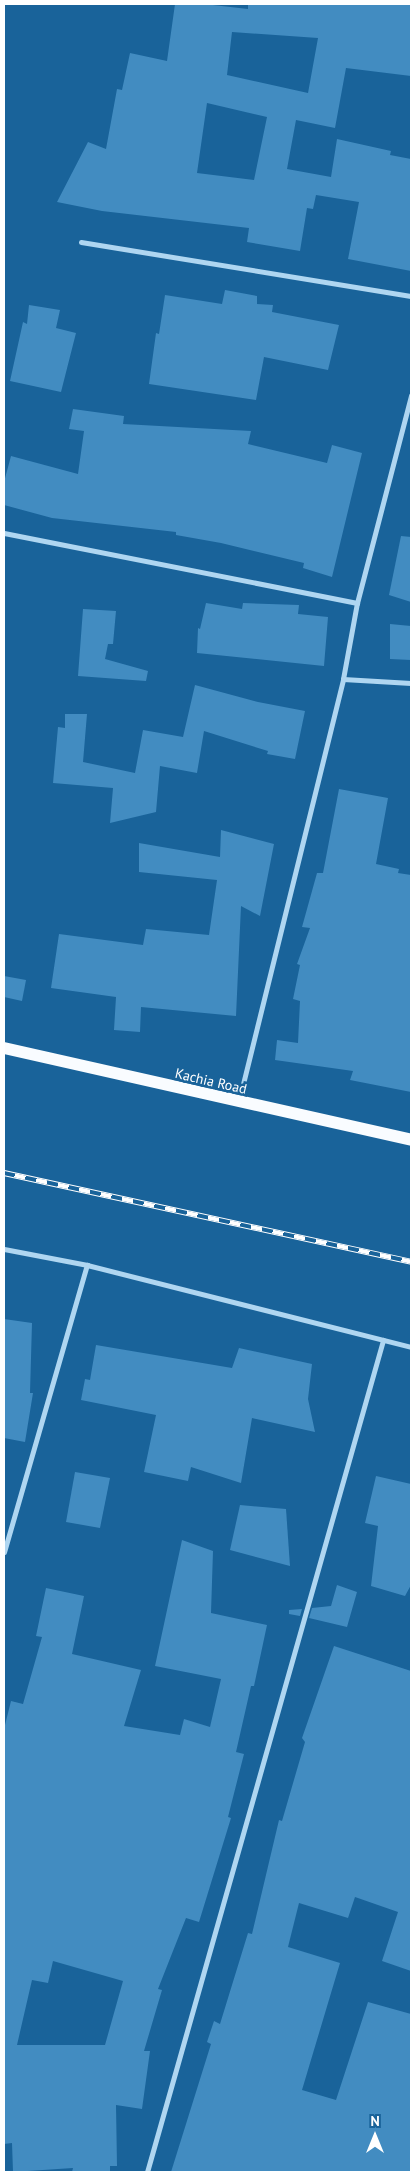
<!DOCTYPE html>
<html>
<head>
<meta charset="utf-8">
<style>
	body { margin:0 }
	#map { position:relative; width:415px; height:2176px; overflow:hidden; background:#19639a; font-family:"PT Sans",sans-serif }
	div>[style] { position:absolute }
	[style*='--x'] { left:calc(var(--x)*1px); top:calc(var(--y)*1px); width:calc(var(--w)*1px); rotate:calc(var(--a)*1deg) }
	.building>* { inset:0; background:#428cc1 }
	.minor>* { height:5px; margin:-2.5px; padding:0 2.5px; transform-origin:2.5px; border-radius:2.5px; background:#afd6f1 }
	.primary>* { height:12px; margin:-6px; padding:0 6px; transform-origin:6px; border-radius:6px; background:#f9fcff }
	.rail>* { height:5.5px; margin-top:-2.75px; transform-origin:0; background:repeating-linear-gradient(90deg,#19639a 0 11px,#fff 0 22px); box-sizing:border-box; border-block:1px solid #fff }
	span { translate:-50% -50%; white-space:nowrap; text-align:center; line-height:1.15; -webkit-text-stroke:5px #19639a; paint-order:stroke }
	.street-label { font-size:14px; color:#fff }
	.frame { position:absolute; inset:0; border:5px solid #fff; pointer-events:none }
	.north { position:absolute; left:350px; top:2111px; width:50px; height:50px; -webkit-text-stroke:4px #19639a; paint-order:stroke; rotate:0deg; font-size:14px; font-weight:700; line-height:20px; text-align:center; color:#fff }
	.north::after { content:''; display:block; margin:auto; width:18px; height:22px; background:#fff; clip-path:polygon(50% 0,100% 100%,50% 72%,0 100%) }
</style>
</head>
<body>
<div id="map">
	<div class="building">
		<div style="clip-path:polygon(evenodd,175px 4px,204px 4px,248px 9px,248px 4px,411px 4px,411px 76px,346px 68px,335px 128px,296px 120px,287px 169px,331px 177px,337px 139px,391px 151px,390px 155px,411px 159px,411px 271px,348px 259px,359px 202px,316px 195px,313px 209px,307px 208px,300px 251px,247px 242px,249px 228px,102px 211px,57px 202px,88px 142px,106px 149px,117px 89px,122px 90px,130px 53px,167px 61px,175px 4px,232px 32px,318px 38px,308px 93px,227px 75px,232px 32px,175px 4px,207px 103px,267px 117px,254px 180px,197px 173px,207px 103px)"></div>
		<div style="clip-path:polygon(225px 290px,257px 296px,257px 304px,273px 305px,272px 312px,339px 325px,328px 370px,264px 357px,256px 400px,149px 384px,156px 333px,159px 334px,165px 295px,222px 304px)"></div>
		<div style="clip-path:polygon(29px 305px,60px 310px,56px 328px,76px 333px,61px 392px,10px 381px,23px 322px,27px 324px)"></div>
		<div style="clip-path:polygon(73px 409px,124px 416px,123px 424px,251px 431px,248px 444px,327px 463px,332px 445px,362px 453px,332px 577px,303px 568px,304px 563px,221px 543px,176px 535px,176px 532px,52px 518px,4px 505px,4px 482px,11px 456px,78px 474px,84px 431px,69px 429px)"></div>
		<div style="clip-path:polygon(401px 536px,411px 537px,411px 602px,389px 595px)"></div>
		<div style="clip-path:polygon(206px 603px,242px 609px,243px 603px,299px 605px,298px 614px,328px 617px,324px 666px,197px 653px,198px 628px,200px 629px)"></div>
		<div style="clip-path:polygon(83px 609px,116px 611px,113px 644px,108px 644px,105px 659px,148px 671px,146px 681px,78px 676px)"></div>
		<div style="clip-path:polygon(390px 624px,411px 626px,411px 660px,390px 659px)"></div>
		<div style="clip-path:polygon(195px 685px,258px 702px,305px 711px,295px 759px,267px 754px,268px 751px,204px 731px,197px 773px,160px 766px,156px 812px,110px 823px,113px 788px,53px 783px,58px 727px,65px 728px,65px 714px,87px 714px,83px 762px,135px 773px,143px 730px,183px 737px)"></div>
		<div style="clip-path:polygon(339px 789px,388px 798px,376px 864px,399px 869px,398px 873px,411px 875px,411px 1092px,350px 1080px,353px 1071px,275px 1060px,277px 1040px,298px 1043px,300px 1001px,293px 999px,300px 965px,297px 964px,310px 928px,302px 927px,317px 873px,323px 873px)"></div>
		<div style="clip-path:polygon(221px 830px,274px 844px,260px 916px,241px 906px,236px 1016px,141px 1007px,140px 1032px,114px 1030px,116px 997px,51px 988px,59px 934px,143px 945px,146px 929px,209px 935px,217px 880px,139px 872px,139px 843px,220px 857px)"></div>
		<div style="clip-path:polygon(4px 976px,26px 980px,22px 1001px,4px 997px)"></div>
		<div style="clip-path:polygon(4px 1319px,32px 1323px,30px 1393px,33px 1393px,25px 1442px,4px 1438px)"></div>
		<div style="clip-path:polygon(96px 1345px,232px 1368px,239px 1348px,312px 1364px,308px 1399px,315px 1432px,252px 1418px,241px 1483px,191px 1467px,188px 1481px,144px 1472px,156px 1415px,81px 1400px,85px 1379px,90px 1380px)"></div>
		<div style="clip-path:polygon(75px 1472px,110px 1478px,100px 1528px,66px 1522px)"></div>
		<div style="clip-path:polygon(376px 1476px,411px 1484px,411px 1585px,405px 1596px,371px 1586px,378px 1526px,365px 1523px)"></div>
		<div style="clip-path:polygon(240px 1505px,286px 1509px,290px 1566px,230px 1550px)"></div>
		<div style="clip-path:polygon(evenodd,182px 1540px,213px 1551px,211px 1613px,267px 1625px,254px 1686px,251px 1686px,236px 1752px,244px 1754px,228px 1817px,231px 1818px,199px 1922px,186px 1918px,158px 1989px,162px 1990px,144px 2051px,150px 2051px,142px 2109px,116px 2105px,117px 2166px,110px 2166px,110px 2172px,72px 2172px,73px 2168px,13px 2172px,12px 2143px,4px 2144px,4px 1729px,11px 1701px,23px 1704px,42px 1637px,36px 1636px,46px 1588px,84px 1596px,72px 1654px,141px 1670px,124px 1726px,180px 1735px,184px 1719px,210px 1727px,221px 1679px,155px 1666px,182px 1540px,53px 1961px,123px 1981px,105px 2045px,17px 2045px,32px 1980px,48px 1983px,53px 1961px)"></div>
		<div style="clip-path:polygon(337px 1585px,357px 1592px,347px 1627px,309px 1618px,312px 1608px,331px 1606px)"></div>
		<div style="clip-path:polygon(302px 1609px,300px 1616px,289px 1614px,289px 1610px)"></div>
		<div style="clip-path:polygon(334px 1646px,411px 1671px,411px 1971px,382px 1961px,398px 1912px,355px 1897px,348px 1918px,299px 1903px,288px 1947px,340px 1963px,302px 2090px,336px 2100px,368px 2002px,411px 2014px,411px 2172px,171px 2172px,211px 2044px,207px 2042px,214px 2021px,220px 2024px,248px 1933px,252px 1934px,279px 1820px,282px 1821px,305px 1742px,302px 1738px)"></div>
	</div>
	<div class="minor">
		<div style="--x:81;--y:242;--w:334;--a:9.3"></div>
		<div style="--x:4;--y:533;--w:360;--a:11.2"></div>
		<div style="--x:343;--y:679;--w:68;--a:3.4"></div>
		<div style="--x:239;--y:1100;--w:434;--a:-76.1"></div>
		<div style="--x:343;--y:679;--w:77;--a:-79.6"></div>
		<div style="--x:357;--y:603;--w:215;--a:-75.4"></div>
		<div style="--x:4;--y:1249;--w:85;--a:10.9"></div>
		<div style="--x:87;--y:1265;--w:334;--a:14.2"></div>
		<div style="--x:4;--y:1552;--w:299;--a:-73.9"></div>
		<div style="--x:147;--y:2172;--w:865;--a:-74.16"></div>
	</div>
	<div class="primary">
		<div style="--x:4;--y:1048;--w:417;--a:12.7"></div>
	</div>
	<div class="rail">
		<div style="--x:4;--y:1173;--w:417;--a:12.3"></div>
	</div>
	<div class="street-label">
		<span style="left:211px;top:1081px;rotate:13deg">Kachia Road</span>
	</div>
	<div class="frame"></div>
	<div class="north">N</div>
</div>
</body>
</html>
